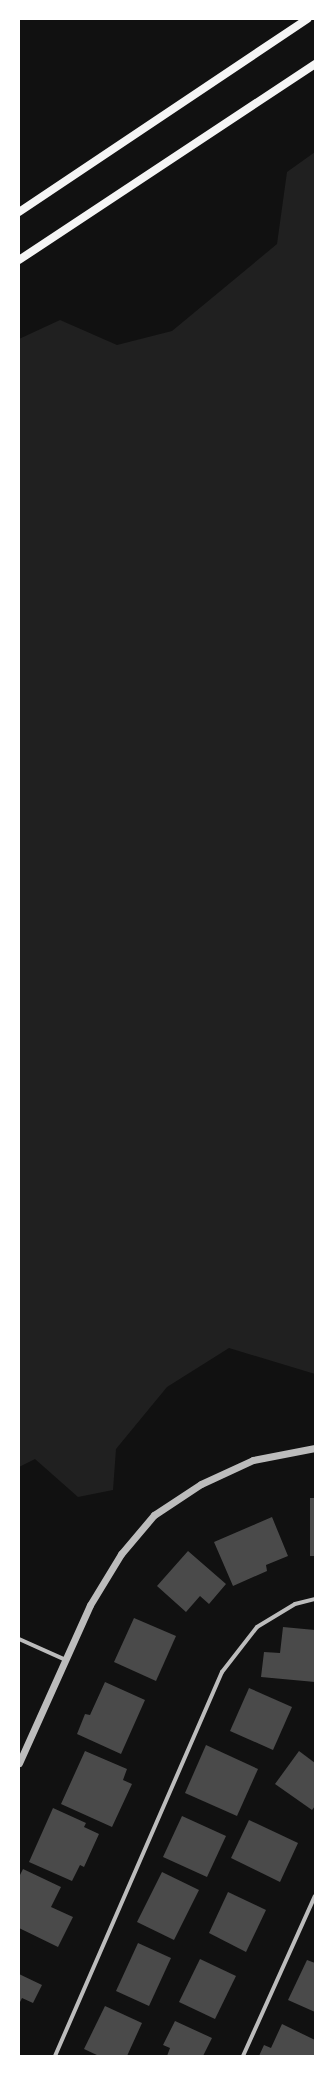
<!DOCTYPE html>
<html>
<head>
<meta charset="utf-8">
<style>
	body { margin:0 }
	#map { position:relative; width:334px; height:2075px; overflow:hidden; background:#111; font-family:Rubik,sans-serif }
	div>[style] { position:absolute }
	[style*='--x'] { left:calc(var(--x)*1px); top:calc(var(--y)*1px); width:calc(var(--w)*1px); rotate:calc(var(--a)*1deg) }
	.green>* { inset:0; background:#202020 }
	.building>* { inset:0; background:#4a4a4a }
	.minor>* { height:4px; margin:-2px; padding:0 2px; transform-origin:2px; border-radius:2px; background:#bcbcbc }
	.tertiary>* { height:7px; margin:-3.5px; padding:0 3.5px; transform-origin:3.5px; border-radius:3.5px; background:#bcbcbc }
	.secondary>* { height:8px; margin:-4px; padding:0 4px; transform-origin:4px; border-radius:4px; background:#f5f5f5 }
	span { translate:-50% -50%; white-space:nowrap; text-align:center; line-height:1.15; -webkit-text-stroke:4px #fff; paint-order:stroke }
	.frame { position:absolute; inset:0; border:20px solid #fff; pointer-events:none }
</style>
</head>
<body>
<div id="map">
	<div class="green">
		<div style="clip-path:polygon(315px 152px,315px 1374px,229px 1348px,167px 1387px,116px 1449px,113px 1490px,78px 1497px,35px 1459px,19px 1467px,19px 339px,60px 320px,117px 345px,172px 331px,277px 244px,287px 172px)"></div>
	</div>
	<div class="building">
		<div style="clip-path:polygon(310px 1498px,315px 1498px,315px 1556px,310px 1556px)"></div>
		<div style="clip-path:polygon(272px 1517px,288px 1556px,266px 1565px,267px 1571px,233px 1586px,214px 1542px)"></div>
		<div style="clip-path:polygon(188px 1551px,226px 1584px,209px 1604px,200px 1596px,186px 1612px,157px 1586px)"></div>
		<div style="clip-path:polygon(134px 1618px,176px 1636px,156px 1681px,114px 1662px)"></div>
		<div style="clip-path:polygon(283px 1627px,315px 1630px,315px 1682px,261px 1677px,264px 1652px,280px 1653px)"></div>
		<div style="clip-path:polygon(105px 1682px,145px 1700px,121px 1754px,77px 1734px,85px 1714px,90px 1715px)"></div>
		<div style="clip-path:polygon(249px 1688px,292px 1707px,273px 1750px,230px 1731px)"></div>
		<div style="clip-path:polygon(206px 1745px,258px 1769px,237px 1816px,185px 1793px)"></div>
		<div style="clip-path:polygon(85px 1751px,127px 1769px,123px 1780px,132px 1784px,112px 1827px,61px 1804px)"></div>
		<div style="clip-path:polygon(299px 1751px,315px 1763px,315px 1806px,312px 1810px,275px 1784px)"></div>
		<div style="clip-path:polygon(53px 1808px,86px 1823px,84px 1827px,99px 1834px,84px 1867px,80px 1865px,72px 1881px,29px 1862px)"></div>
		<div style="clip-path:polygon(182px 1816px,226px 1836px,207px 1877px,163px 1857px)"></div>
		<div style="clip-path:polygon(249px 1820px,298px 1843px,280px 1882px,231px 1858px)"></div>
		<div style="clip-path:polygon(23px 1869px,61px 1887px,51px 1907px,73px 1917px,58px 1947px,19px 1928px,19px 1877px)"></div>
		<div style="clip-path:polygon(162px 1872px,199px 1890px,174px 1940px,137px 1922px)"></div>
		<div style="clip-path:polygon(228px 1892px,266px 1910px,246px 1952px,209px 1933px)"></div>
		<div style="clip-path:polygon(138px 1943px,171px 1958px,149px 2006px,116px 1991px)"></div>
		<div style="clip-path:polygon(200px 1959px,236px 1976px,215px 2019px,179px 2002px)"></div>
		<div style="clip-path:polygon(307px 1960px,315px 1963px,315px 2012px,288px 2000px)"></div>
		<div style="clip-path:polygon(19px 1974px,42px 1985px,33px 2003px,22px 1998px,19px 2004px)"></div>
		<div style="clip-path:polygon(105px 2006px,142px 2023px,127px 2056px,99px 2056px,84px 2049px)"></div>
		<div style="clip-path:polygon(175px 2021px,212px 2038px,203px 2056px,167px 2056px,170px 2048px,163px 2045px)"></div>
		<div style="clip-path:polygon(282px 2024px,315px 2040px,315px 2056px,259px 2056px,264px 2045px,271px 2048px)"></div>
	</div>
	<div class="minor">
		<div style="--x:19;--y:1639;--w:51;--a:24.1"></div>
		<div style="--x:55;--y:2056;--w:419;--a:-66.5"></div>
		<div style="--x:222;--y:1672;--w:57;--a:-52.1"></div>
		<div style="--x:257;--y:1627;--w:44;--a:-31.2"></div>
		<div style="--x:295;--y:1604;--w:21;--a:-14"></div>
		<div style="--x:243;--y:2056;--w:175;--a:-65.8"></div>
	</div>
	<div class="tertiary">
		<div style="--x:19;--y:1763;--w:173;--a:-65.8"></div>
		<div style="--x:90;--y:1605;--w:60;--a:-58.7"></div>
		<div style="--x:121;--y:1554;--w:51;--a:-49.8"></div>
		<div style="--x:154;--y:1515;--w:56;--a:-33.4"></div>
		<div style="--x:201;--y:1484;--w:57;--a:-24.8"></div>
		<div style="--x:253;--y:1460;--w:63;--a:-11"></div>
	</div>
	<div class="secondary">
		<div style="--x:19;--y:212;--w:347;--a:-33.8"></div>
		<div style="--x:19;--y:260;--w:355;--a:-33.5"></div>
	</div>
	<div class="frame"></div>
</div>
</body>
</html>
